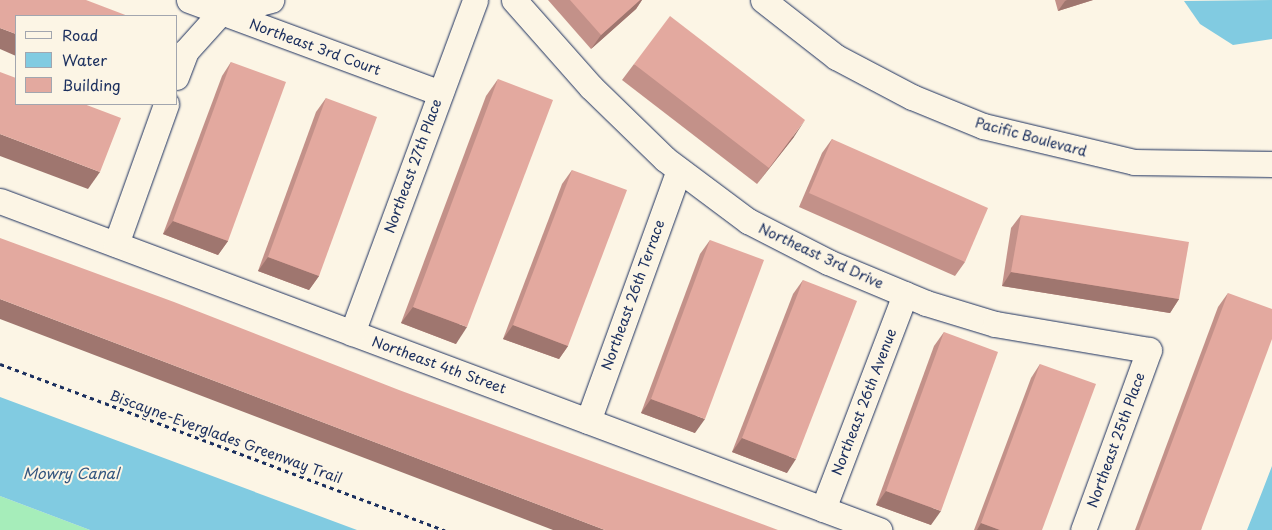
<!DOCTYPE html>
<html>
<head>
<meta charset="utf-8">
<style>
	body { margin:0 }
	#map { position:relative; width:1272px; height:530px; overflow:hidden; background:#fcf5e5; font-family:"Playpen Sans",sans-serif }
	div>[style] { position:absolute }
	[style*='--x'] { left:calc(var(--x)*1px); top:calc(var(--y)*1px); width:calc(var(--w)*1px); rotate:calc(var(--a)*1deg) }
	.green>* { inset:0; background:#a6edba }
	.water>* { inset:0; background:#81cbe1 }
	.path>* { height:3px; margin-top:-1.5px; transform-origin:0; background:repeating-linear-gradient(90deg,#1b2f5e 0 4px,transparent 0 8px) }
	.roads { filter:drop-shadow(0 0 1px #1b2f5e) drop-shadow(0 0 1px #1b2f5e) }
	.street>* { height:25px; margin:-12.5px; padding:0 12.5px; transform-origin:12.5px; border-radius:12.5px; background:#fcf5e5 }
	.wall>* { inset:0; background:#c39189 }
	.shaded-wall>* { inset:0; background:#9f766f }
	.building>* { inset:0; background:#e3a99f }
	span { translate:-50% -50%; white-space:nowrap; text-align:center; line-height:1.15; -webkit-text-stroke:4px #fcf5e5; paint-order:stroke }
	.street-label { font-size:14px; color:#1b2f5e }
	.water-label { font-size:15px; color:#34567f; font-style:italic }
	.legend { position:absolute; left:15px; top:15px; width:162px; height:90px; box-sizing:border-box; background:#fcf5e5; border:1px solid #a2a6af; margin:0; padding:6px 9px; list-style:none; font-size:15px; color:#1b2f5e }
	.legend li { display:flex; align-items:center; gap:10px; height:25px }
	.legend b { width:25px; border:1px solid #a2a6af }
</style>
</head>
<body>
<div id="map">
	<div class="green">
		<div style="clip-path:polygon(0 496px,90px 530px,0 530px)"></div>
	</div>
	<div class="water">
		<div style="clip-path:polygon(1272px 0,1272px 39px,1233px 45px,1200px 24px,1184px 1px)"></div>
		<div style="clip-path:polygon(0 397px,357px 530px,90px 530px,0 496px)"></div>
		<div style="clip-path:polygon(1272px 466px,1272px 530px,1247px 530px,1262px 492px)"></div>
	</div>
	<div class="path">
		<div style="--x:0;--y:364;--w:475;--a:20.5"></div>
	</div>
	<div class="roads">
		<div class="street">
			<div style="--x:189;--y:0;--w:268;--a:20.3"></div>
			<div style="--x:514;--y:0;--w:116;--a:48.5"></div>
			<div style="--x:591;--y:87;--w:103;--a:44.2"></div>
			<div style="--x:665;--y:159;--w:104;--a:36.8"></div>
			<div style="--x:748;--y:221;--w:90;--a:27.1"></div>
			<div style="--x:828;--y:262;--w:106;--a:22.7"></div>
			<div style="--x:926;--y:303;--w:72;--a:16.9"></div>
			<div style="--x:995;--y:324;--w:156;--a:9.6"></div>
			<div style="--x:1149;--y:350;--w:192;--a:110.1"></div>
			<div style="--x:763;--y:0;--w:93;--a:38"></div>
			<div style="--x:836;--y:57;--w:86;--a:27.8"></div>
			<div style="--x:912;--y:97;--w:77;--a:22.2"></div>
			<div style="--x:983;--y:126;--w:155;--a:13.4"></div>
			<div style="--x:1134;--y:162;--w:138;--a:0.8"></div>
			<div style="--x:222;--y:13;--w:51;--a:-14.9"></div>
			<div style="--x:176;--y:77;--w:28;--a:-69"></div>
			<div style="--x:186;--y:51;--w:69;--a:-48"></div>
			<div style="--x:0;--y:201;--w:939;--a:20.52"></div>
			<div style="--x:116;--y:244;--w:149;--a:-70.3"></div>
			<div style="--x:352;--y:333;--w:355;--a:-69.7"></div>
			<div style="--x:588;--y:421;--w:267;--a:-70.1"></div>
			<div style="--x:823;--y:509;--w:230;--a:-69.1"></div>
		</div>
	</div>
	<div class="wall">
		<div style="clip-path:polygon(548px 0,642px 0,636px 9px,591px 49px)"></div>
		<div style="clip-path:polygon(1055px 0,1093px 0,1058px 11px)"></div>
		<div style="clip-path:polygon(231px 62px,228px 241px,218px 255px,163px 234px,222px 76px)"></div>
		<div style="clip-path:polygon(634px 64px,794px 137px,757px 184px,622px 80px)"></div>
		<div style="clip-path:polygon(498px 79px,456px 344px,401px 323px,486px 96px)"></div>
		<div style="clip-path:polygon(326px 98px,319px 276px,309px 290px,258px 271px,316px 112px)"></div>
		<div style="clip-path:polygon(832px 139px,965px 262px,955px 276px,799px 207px,822px 153px)"></div>
		<div style="clip-path:polygon(572px 170px,568px 346px,559px 359px,503px 339px,562px 184px)"></div>
		<div style="clip-path:polygon(1021px 215px,1179px 299px,1170px 313px,1002px 286px,1011px 228px)"></div>
		<div style="clip-path:polygon(710px 240px,695px 433px,641px 413px,700px 254px)"></div>
		<div style="clip-path:polygon(803px 280px,787px 473px,732px 452px,793px 294px)"></div>
		<div style="clip-path:polygon(1228px 293px,1201px 530px,1135px 530px,1218px 307px)"></div>
		<div style="clip-path:polygon(944px 332px,931px 525px,876px 505px,934px 346px)"></div>
		<div style="clip-path:polygon(1040px 364px,1042px 530px,974px 530px,1031px 378px)"></div>
	</div>
	<div class="shaded-wall">
		<div style="clip-path:polygon(640px 0,642px 0,636px 9px,591px 49px,601px 35px)"></div>
		<div style="clip-path:polygon(1067px 0,1093px 0,1058px 11px,1065px 1px)"></div>
		<div style="clip-path:polygon(0 28px,16px 34px,16px 56px,0 49px)"></div>
		<div style="clip-path:polygon(805px 120px,794px 137px,757px 184px)"></div>
		<div style="clip-path:polygon(0 134px,100px 172px,88px 189px,0 156px)"></div>
		<div style="clip-path:polygon(173px 221px,228px 241px,218px 255px,163px 234px)"></div>
		<div style="clip-path:polygon(268px 257px,319px 276px,309px 290px,258px 271px)"></div>
		<div style="clip-path:polygon(1011px 272px,1179px 299px,1170px 313px,1002px 286px)"></div>
		<div style="clip-path:polygon(0 299px,605px 530px,553px 530px,0 319px)"></div>
		<div style="clip-path:polygon(413px 307px,467px 327px,456px 344px,401px 323px)"></div>
		<div style="clip-path:polygon(513px 325px,568px 346px,559px 359px,503px 339px)"></div>
		<div style="clip-path:polygon(651px 399px,705px 419px,695px 433px,641px 413px)"></div>
		<div style="clip-path:polygon(742px 438px,796px 459px,787px 473px,732px 452px)"></div>
		<div style="clip-path:polygon(886px 491px,941px 511px,931px 525px,876px 505px)"></div>
		<div style="clip-path:polygon(981px 523px,1000px 530px,977px 530px)"></div>
	</div>
	<div class="building">
		<div style="clip-path:polygon(0 0,86px 0,128px 16px,16px 16px,16px 34px,0 28px)"></div>
		<div style="clip-path:polygon(570px 0,640px 0,601px 35px)"></div>
		<div style="clip-path:polygon(670px 16px,805px 120px,769px 168px,634px 64px)"></div>
		<div style="clip-path:polygon(231px 62px,286px 82px,228px 241px,173px 221px)"></div>
		<div style="clip-path:polygon(0 72px,16px 78px,16px 104px,84px 104px,121px 118px,100px 172px,0 134px)"></div>
		<div style="clip-path:polygon(498px 79px,553px 100px,467px 327px,413px 307px)"></div>
		<div style="clip-path:polygon(326px 98px,377px 117px,319px 276px,268px 257px)"></div>
		<div style="clip-path:polygon(832px 139px,988px 208px,965px 262px,809px 193px)"></div>
		<div style="clip-path:polygon(572px 170px,627px 190px,568px 346px,513px 325px)"></div>
		<div style="clip-path:polygon(1021px 215px,1189px 242px,1179px 299px,1011px 272px)"></div>
		<div style="clip-path:polygon(0 238px,174px 302px,399px 390px,778px 530px,605px 530px,568px 516px,0 299px)"></div>
		<div style="clip-path:polygon(710px 240px,764px 260px,705px 419px,651px 399px)"></div>
		<div style="clip-path:polygon(803px 280px,857px 301px,796px 459px,742px 438px)"></div>
		<div style="clip-path:polygon(1228px 293px,1272px 309px,1272px 339px,1201px 530px,1139px 530px)"></div>
		<div style="clip-path:polygon(944px 332px,998px 352px,941px 511px,886px 491px)"></div>
		<div style="clip-path:polygon(1040px 364px,1096px 384px,1042px 530px,1000px 530px,981px 523px)"></div>
	</div>
	<div class="street-label">
		<span style="left:315px;top:47px;rotate:20deg">Northeast 3rd Court</span>
		<span style="left:1031px;top:137px;rotate:15deg">Pacific Boulevard</span>
		<span style="left:413px;top:166px;rotate:-70deg">Northeast 27th Place</span>
		<span style="left:821px;top:256px;rotate:25deg">Northeast 3rd Drive</span>
		<span style="left:633px;top:295px;rotate:-70deg">Northeast 26th Terrace</span>
		<span style="left:439px;top:365px;rotate:20deg">Northeast 4th Street</span>
		<span style="left:864px;top:402px;rotate:-69deg">Northeast 26th Avenue</span>
		<span style="left:226px;top:437px;rotate:20deg">Biscayne-Everglades Greenway Trail</span>
		<span style="left:1116px;top:440px;rotate:-70deg">Northeast 25th Place</span>
	</div>
	<div class="water-label">
		<span style="left:71px;top:473px">Mowry Canal</span>
	</div>
	<ul class="legend">
	<li><b style="height:6px;background:#fcf5e5"></b>Road</li>
	<li><b style="height:14px;background:#81cbe1"></b>Water</li>
	<li><b style="height:14px;background:#e3a99f"></b>Building</li>
	</ul>
</div>
</body>
</html>
